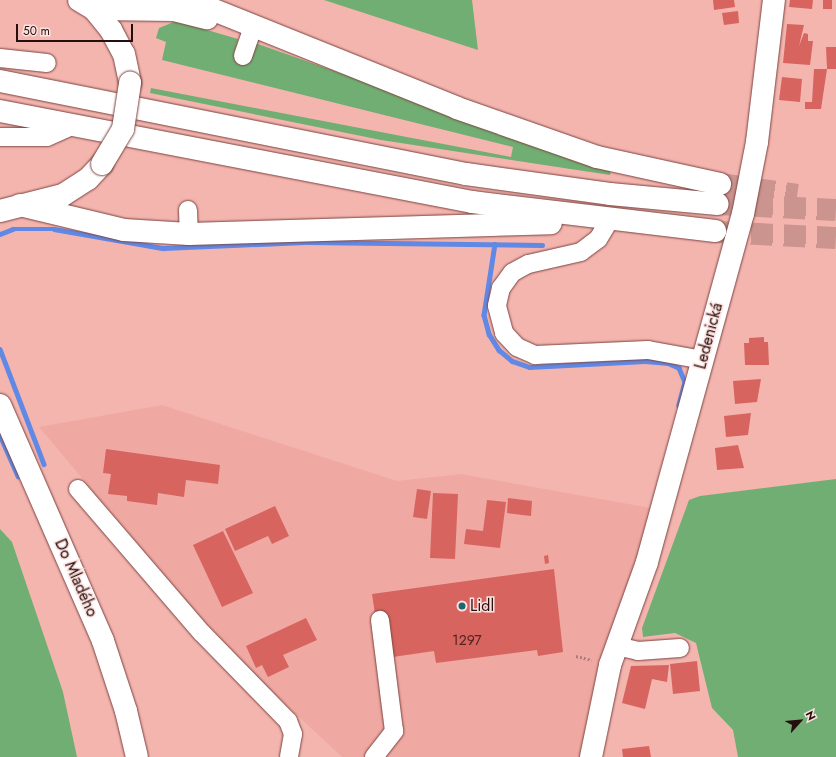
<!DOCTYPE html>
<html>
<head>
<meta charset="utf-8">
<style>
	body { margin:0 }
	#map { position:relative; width:836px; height:757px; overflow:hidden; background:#f5b5af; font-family:Jost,sans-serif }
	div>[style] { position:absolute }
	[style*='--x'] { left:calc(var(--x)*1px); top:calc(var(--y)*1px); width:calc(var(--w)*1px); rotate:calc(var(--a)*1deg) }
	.built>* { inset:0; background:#f0a8a2 }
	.green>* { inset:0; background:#71ae73 }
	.stream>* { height:4.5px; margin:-2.25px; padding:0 2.25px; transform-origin:2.25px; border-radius:2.25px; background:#6088e5 }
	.building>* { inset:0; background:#d7645e }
	.highway-tunnel>* { height:22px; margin-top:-11px; transform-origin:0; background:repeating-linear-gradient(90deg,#cb948f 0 22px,transparent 0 33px) }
	.path>* { height:2.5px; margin-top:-1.25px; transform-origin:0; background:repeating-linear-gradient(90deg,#ad7c77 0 2px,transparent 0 4px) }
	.roads { filter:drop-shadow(0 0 1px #7b4440) drop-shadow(0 0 1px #7b4440) }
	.minor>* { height:18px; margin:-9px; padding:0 9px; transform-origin:9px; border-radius:9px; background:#fff }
	.major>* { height:22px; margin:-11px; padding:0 11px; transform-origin:11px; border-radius:11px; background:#fff }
	.highway>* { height:22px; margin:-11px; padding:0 11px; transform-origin:11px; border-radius:11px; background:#fff }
	.bridges { filter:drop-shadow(0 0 1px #7b4440) drop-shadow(0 0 1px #7b4440) }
	.major-bridge>* { height:22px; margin:-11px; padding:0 11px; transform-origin:11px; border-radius:11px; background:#fff }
	.dots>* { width:11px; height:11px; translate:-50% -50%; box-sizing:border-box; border:2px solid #fce1de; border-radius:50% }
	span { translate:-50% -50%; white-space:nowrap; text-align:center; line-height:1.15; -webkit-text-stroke:3px #fce1de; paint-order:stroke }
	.number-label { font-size:14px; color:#522422 }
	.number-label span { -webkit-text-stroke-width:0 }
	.street-label { font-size:16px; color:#250f0e }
	.poi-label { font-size:16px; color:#250f0e }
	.left { translate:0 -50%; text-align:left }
	.north { position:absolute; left:780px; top:701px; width:40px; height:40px; -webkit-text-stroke:3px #fce1de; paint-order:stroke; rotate:63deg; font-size:11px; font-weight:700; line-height:16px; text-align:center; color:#250f0e }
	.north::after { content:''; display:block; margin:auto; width:14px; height:18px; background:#250f0e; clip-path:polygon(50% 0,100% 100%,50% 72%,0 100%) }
	.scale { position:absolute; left:16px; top:24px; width:117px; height:18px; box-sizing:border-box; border:2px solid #250f0e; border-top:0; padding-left:5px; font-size:12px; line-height:14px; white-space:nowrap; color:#250f0e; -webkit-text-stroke:3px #fce1de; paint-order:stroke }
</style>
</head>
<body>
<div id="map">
	<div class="built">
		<div style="clip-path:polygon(162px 405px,397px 481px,461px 474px,651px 508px,581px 757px,342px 757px,226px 649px,39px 427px)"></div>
	</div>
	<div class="green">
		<div style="clip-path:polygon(324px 0,472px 0,478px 50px)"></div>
		<div style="clip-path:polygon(176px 21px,238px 39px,234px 54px,250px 58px,255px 43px,611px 169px,610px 175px,381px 140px,150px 93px,151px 88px,511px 157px,513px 147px,162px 60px,166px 42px,156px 38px,159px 28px)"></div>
		<div style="clip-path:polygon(836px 479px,836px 757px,738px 757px,733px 730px,712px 708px,696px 643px,675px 633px,643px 637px,642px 628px,689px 500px,700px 496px)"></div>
		<div style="clip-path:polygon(0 529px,12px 542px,63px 692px,77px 757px,0 757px)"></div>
	</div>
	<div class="stream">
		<div style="--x:0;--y:234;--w:14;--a:-21"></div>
		<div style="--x:13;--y:229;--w:41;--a:0"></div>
		<div style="--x:54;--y:229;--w:111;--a:9.9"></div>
		<div style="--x:163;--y:248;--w:142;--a:-2.4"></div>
		<div style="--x:305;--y:242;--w:237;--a:0.7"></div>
		<div style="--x:495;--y:244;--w:72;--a:98.8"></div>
		<div style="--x:484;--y:315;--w:20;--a:75"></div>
		<div style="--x:489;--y:334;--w:19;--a:58"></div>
		<div style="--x:499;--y:350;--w:17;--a:40"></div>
		<div style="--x:512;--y:361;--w:18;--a:19"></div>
		<div style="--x:529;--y:367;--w:116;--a:-3"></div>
		<div style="--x:645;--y:361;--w:23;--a:5"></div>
		<div style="--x:668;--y:363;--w:12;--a:24"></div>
		<div style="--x:679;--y:368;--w:15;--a:67"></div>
		<div style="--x:685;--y:382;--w:24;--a:105"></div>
		<div style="--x:0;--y:349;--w:123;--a:69.1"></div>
		<div style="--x:0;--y:435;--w:45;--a:66.3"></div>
	</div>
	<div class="building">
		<div style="clip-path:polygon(713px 0,734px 0,735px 7px,714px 10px)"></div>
		<div style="clip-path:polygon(790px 0,813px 0,812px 9px,789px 7px)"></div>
		<div style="clip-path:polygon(823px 0,832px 0,832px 9px,823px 9px)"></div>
		<div style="clip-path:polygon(738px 11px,739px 23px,724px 25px,722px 13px)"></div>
		<div style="clip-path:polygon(787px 24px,804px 25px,799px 46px,804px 33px,808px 34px,808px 41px,813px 41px,810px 65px,783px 63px)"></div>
		<div style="clip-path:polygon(826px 47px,836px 47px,836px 69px,827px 69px)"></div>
		<div style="clip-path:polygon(814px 69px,827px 69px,821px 109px,805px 109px,805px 102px,812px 102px)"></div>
		<div style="clip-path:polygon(782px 77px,802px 79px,800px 102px,779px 100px)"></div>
		<div style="clip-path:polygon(764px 337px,764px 342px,768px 342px,769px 365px,745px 365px,744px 343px,749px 343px,749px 338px)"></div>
		<div style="clip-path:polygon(761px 379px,757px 402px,735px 404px,733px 381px)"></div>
		<div style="clip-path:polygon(751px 413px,748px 435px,726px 437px,724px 416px)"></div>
		<div style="clip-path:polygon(738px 445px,744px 468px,717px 470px,715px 448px)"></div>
		<div style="clip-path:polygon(106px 449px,220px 465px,218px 484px,186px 480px,184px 497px,158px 493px,157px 505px,127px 501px,127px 496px,108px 494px,111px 474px,103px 473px)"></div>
		<div style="clip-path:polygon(417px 489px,431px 491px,427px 519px,413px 517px)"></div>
		<div style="clip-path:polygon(433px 493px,458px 494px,455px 559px,430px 558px)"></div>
		<div style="clip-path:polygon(508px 498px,532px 501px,531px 516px,507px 513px)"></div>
		<div style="clip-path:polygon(487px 500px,506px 502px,500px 548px,464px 544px,466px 529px,483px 531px)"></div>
		<div style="clip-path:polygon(275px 506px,289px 536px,272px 544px,268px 536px,235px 551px,225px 529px)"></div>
		<div style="clip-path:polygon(223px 531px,253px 593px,222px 607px,193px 545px)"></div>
		<div style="clip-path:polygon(548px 555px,549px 563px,545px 564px,544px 556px)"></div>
		<div style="clip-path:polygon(554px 569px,563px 652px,538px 656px,537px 650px,436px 663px,434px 651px,393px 657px,376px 621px,372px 594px)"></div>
		<div style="clip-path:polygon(306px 618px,317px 640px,283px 655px,289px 667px,268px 677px,262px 665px,256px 668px,246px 646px)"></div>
		<div style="clip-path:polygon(697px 661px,700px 691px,673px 694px,670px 664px)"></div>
		<div style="clip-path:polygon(669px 665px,667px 682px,652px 679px,645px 709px,622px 703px,631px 666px)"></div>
		<div style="clip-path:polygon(649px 746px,651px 757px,623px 757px,622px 749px)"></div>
	</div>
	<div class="highway-tunnel">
		<div style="--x:720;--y:184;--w:78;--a:8.1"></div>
		<div style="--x:718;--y:204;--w:118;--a:2.9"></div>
		<div style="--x:718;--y:232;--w:118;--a:2.9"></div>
	</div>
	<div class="path">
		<div style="--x:576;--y:656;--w:16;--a:14"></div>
	</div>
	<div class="roads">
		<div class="minor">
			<div style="--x:243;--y:56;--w:28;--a:-71"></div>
			<div style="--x:0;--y:58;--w:47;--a:6.1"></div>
			<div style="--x:0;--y:137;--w:47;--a:0"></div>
			<div style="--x:47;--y:137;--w:30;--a:-24"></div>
			<div style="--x:188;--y:210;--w:24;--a:88"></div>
			<div style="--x:609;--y:221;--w:21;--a:121"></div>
			<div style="--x:598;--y:239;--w:21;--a:143"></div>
			<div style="--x:581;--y:252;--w:54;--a:167.2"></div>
			<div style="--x:528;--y:264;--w:18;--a:151"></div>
			<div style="--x:512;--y:273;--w:19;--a:126"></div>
			<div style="--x:501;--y:288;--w:18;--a:103"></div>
			<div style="--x:497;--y:306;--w:28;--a:75"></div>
			<div style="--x:504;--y:333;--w:19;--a:47"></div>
			<div style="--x:517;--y:347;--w:20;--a:24"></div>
			<div style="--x:535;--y:355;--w:113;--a:-2.5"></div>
			<div style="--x:648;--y:350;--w:56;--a:10.3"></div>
			<div style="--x:78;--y:489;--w:190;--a:49.3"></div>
			<div style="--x:202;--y:633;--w:123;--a:45.7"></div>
			<div style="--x:288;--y:721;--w:14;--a:69"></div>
			<div style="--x:293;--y:734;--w:23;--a:100"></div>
			<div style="--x:617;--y:646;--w:22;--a:13"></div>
			<div style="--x:638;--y:651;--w:42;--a:-4.1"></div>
			<div style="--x:374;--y:757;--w:33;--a:-52"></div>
			<div style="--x:394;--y:731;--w:112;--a:-97.2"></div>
		</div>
		<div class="major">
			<div style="--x:79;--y:0;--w:17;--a:31"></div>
			<div style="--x:94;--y:9;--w:27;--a:51"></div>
			<div style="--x:111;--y:30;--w:27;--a:62"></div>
			<div style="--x:124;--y:54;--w:30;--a:78"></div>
			<div style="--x:0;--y:211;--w:65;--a:-14.3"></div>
			<div style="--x:63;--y:195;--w:30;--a:-33"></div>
			<div style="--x:88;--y:179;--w:21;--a:-47"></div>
			<div style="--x:0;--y:405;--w:257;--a:66.4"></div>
			<div style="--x:103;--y:641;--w:74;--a:71.8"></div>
			<div style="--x:126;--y:711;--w:47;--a:76.6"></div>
			<div style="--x:591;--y:757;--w:94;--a:-78.3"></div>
			<div style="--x:610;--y:665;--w:109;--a:-70.2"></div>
			<div style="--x:647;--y:562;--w:361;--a:-74.6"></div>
			<div style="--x:743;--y:214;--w:73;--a:-79"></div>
			<div style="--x:757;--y:142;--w:143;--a:-83.2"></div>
		</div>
		<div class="highway">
			<div style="--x:189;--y:0;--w:289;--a:21.9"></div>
			<div style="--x:457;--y:108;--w:148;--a:19.3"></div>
			<div style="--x:597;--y:157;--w:126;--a:12.4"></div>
			<div style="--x:94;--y:9;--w:80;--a:0.7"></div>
			<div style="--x:174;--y:10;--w:34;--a:14"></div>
			<div style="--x:0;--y:81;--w:475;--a:11.3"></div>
			<div style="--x:466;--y:174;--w:145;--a:7.9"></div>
			<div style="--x:610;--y:194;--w:108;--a:5.3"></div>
			<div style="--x:0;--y:111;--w:481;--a:10.9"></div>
			<div style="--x:472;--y:202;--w:245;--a:6.8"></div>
			<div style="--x:20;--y:205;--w:107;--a:13.5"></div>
			<div style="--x:124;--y:230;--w:65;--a:3.5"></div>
			<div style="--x:189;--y:234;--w:362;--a:-1.7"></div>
		</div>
	</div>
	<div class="bridges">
		<div class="major-bridge">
			<div style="--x:102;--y:164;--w:41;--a:-59"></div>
			<div style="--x:123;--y:129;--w:47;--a:-81.3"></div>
		</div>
	</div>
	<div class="dots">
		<div style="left:462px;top:606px;background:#1d6870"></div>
	</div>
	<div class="number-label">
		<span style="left:467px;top:640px">1297</span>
	</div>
	<div class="street-label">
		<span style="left:709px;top:336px;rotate:-75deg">Ledenická</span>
		<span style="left:76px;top:578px;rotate:66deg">Do Mladého</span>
	</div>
	<div class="poi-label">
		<span class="left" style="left:470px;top:606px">Lidl</span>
	</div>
	<div class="north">N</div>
	<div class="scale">50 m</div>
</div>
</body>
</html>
